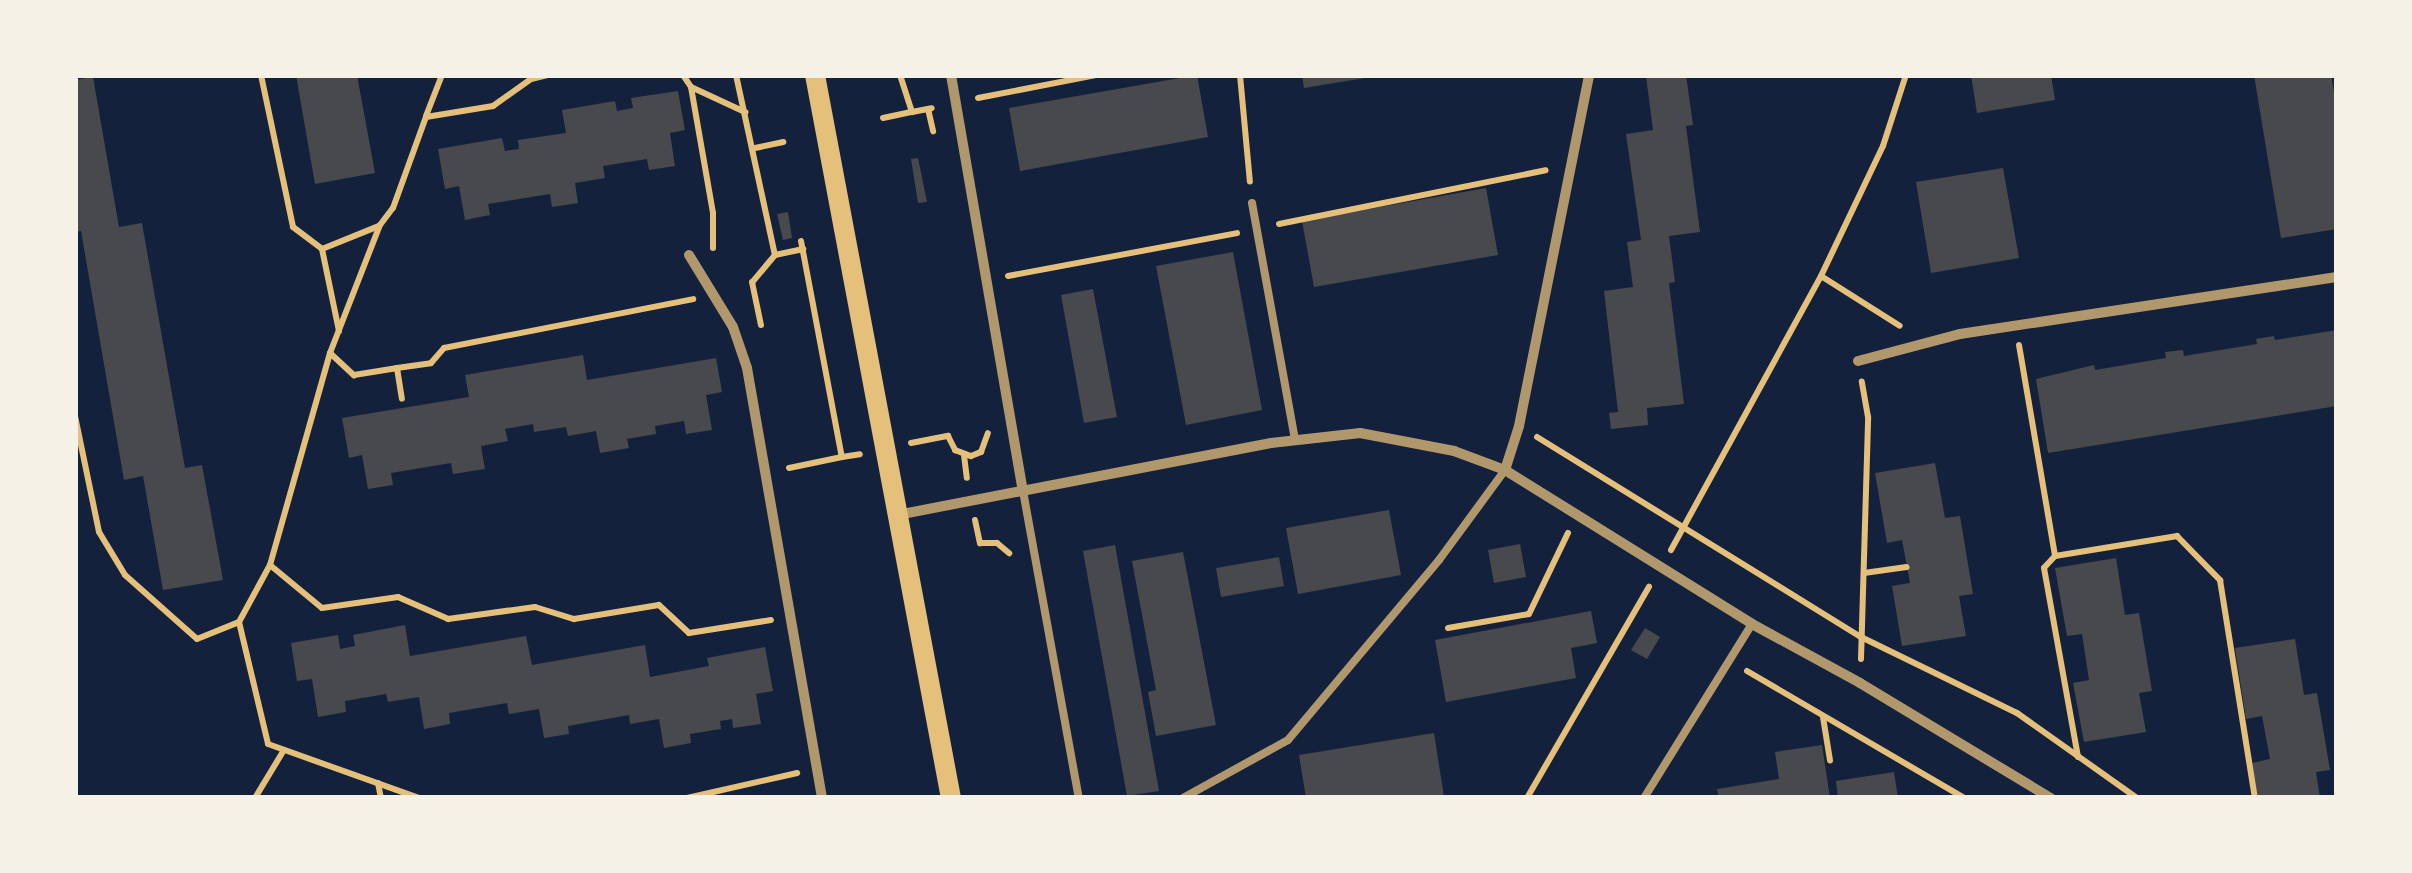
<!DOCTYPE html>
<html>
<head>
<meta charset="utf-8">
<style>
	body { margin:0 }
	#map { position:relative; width:2412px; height:873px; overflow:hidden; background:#14213d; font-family:"Varela Round",sans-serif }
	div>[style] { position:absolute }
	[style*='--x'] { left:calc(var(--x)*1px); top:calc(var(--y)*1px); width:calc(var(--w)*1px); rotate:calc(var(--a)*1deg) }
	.building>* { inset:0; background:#48494c }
	.path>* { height:6px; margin:-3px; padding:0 3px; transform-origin:3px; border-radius:3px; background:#e5c07b }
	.service>* { height:8px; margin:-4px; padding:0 4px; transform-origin:4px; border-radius:4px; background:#b1986c }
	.minor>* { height:10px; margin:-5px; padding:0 5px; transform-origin:5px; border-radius:5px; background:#b1986c }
	.secondary>* { height:20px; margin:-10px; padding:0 10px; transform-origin:10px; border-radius:10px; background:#e5c07b }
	span { translate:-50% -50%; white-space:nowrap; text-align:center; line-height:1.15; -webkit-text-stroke:8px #f6f1e7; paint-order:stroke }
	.frame { position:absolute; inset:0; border:78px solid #f6f1e7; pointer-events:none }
</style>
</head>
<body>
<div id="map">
	<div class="building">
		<div style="clip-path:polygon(296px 75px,357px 75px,375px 173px,315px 184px)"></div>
		<div style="clip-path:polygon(1197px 75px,1208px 137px,1020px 171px,1009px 108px)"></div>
		<div style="clip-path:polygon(1302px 75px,1371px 75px,1371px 77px,1304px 88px)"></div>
		<div style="clip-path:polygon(1686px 75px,1693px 125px,1686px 126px,1700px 232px,1669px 236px,1675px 282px,1669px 283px,1684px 404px,1647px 408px,1648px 425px,1611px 429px,1609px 413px,1618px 412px,1604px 291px,1633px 287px,1627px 242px,1641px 240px,1626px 134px,1653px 130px,1646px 76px)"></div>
		<div style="clip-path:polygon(1971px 75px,2051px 75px,2055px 100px,1977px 113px)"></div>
		<div style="clip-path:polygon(2254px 75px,2331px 75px,2337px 109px,2337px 229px,2281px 238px)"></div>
		<div style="clip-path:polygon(93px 77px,119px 227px,142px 223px,185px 468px,202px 465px,223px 580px,163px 590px,143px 476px,124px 480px,81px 231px,75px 232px,75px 80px)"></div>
		<div style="clip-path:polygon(678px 91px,685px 130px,670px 133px,675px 166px,649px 170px,647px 159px,603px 166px,605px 178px,575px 183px,578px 203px,552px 207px,550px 194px,488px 204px,490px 215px,465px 220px,459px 186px,445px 189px,438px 149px,502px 138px,505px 151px,519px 149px,518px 140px,566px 133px,562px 110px,615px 101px,617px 111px,633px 108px,631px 98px)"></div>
		<div style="clip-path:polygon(918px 158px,927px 202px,918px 203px,911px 159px)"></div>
		<div style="clip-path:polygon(2003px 168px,2019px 258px,1931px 273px,1916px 182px)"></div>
		<div style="clip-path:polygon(1486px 188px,1498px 255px,1314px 287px,1302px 221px)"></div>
		<div style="clip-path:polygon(788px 212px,792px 238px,783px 240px,777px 214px)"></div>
		<div style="clip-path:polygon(1233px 252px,1262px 410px,1186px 425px,1156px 266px)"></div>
		<div style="clip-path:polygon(1093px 289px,1117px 417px,1084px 423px,1061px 295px)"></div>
		<div style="clip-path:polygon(2337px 330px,2337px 406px,2048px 453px,2036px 379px,2094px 365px,2095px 370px,2166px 358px,2165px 352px,2183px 350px,2184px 356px,2257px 344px,2256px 339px,2274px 336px,2275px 340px)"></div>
		<div style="clip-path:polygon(583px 355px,587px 380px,716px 358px,722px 392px,706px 395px,712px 430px,686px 434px,684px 421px,655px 426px,656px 434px,627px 439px,629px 448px,600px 453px,596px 431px,568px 436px,566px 427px,534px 432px,533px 424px,505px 429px,508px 441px,481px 446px,485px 469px,453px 474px,451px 463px,391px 473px,393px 485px,368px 489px,362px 455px,349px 458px,342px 418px,469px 397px,465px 375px)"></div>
		<div style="clip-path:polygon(1935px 463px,1945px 518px,1960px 516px,1973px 594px,1959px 596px,1966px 636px,1902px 646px,1892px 586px,1910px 583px,1902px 540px,1887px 543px,1875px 473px)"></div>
		<div style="clip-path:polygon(1389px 510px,1401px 575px,1298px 594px,1286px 528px)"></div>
		<div style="clip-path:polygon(1520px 544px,1526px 577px,1494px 583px,1488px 550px)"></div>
		<div style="clip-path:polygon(1115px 545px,1159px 791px,1127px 796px,1083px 551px)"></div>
		<div style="clip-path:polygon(1183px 552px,1216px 725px,1156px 736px,1148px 692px,1156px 690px,1132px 561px)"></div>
		<div style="clip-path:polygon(1279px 557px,1284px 586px,1221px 597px,1216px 568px)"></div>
		<div style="clip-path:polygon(2116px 558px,2125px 615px,2139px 613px,2152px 691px,2139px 693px,2146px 732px,2084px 742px,2073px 683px,2089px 680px,2082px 634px,2067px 636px,2055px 568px)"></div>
		<div style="clip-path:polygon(1591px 611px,1597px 643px,1571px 648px,1576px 678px,1446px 702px,1435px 640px)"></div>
		<div style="clip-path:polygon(405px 625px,410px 656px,526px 636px,532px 665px,645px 645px,650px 677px,709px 666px,707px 658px,765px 647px,773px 691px,756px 694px,761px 724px,733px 728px,732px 719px,720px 721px,721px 729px,690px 734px,691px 743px,664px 748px,659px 719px,630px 724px,629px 715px,568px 726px,569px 734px,544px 738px,539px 709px,509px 714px,507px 703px,449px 713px,450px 724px,424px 729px,419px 697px,388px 702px,386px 694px,345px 701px,346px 712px,318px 717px,312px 679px,297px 681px,291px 643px,338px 635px,340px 649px,355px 646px,353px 635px)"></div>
		<div style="clip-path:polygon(1645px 628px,1660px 637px,1647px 659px,1631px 650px)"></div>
		<div style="clip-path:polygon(2295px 639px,2304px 695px,2317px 693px,2330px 770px,2316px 772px,2320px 798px,2258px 798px,2252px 763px,2270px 759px,2262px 716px,2246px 719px,2235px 648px)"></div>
		<div style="clip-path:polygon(1434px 733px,1444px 797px,1306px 798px,1299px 755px)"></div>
		<div style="clip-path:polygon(1822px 745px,1830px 798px,1719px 798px,1717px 789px,1779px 779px,1775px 752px)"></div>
		<div style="clip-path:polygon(1894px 772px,1898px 798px,1838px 798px,1836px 781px)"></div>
	</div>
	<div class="path">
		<div style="--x:261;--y:75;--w:155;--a:78.1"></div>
		<div style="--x:293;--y:227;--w:36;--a:37"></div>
		<div style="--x:322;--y:249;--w:61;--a:-22"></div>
		<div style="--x:683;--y:75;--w:14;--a:56"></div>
		<div style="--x:691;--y:87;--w:128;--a:80.1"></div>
		<div style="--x:713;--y:213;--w:35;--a:90"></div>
		<div style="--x:736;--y:75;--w:184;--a:77.8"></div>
		<div style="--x:775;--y:255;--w:35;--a:130"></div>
		<div style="--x:752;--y:282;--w:44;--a:78.2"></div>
		<div style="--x:900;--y:75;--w:39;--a:72"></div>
		<div style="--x:912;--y:112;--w:20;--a:-11"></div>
		<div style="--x:1240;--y:75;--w:107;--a:84.7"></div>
		<div style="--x:691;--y:87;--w:60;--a:24.8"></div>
		<div style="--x:978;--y:98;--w:120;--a:-11"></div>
		<div style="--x:928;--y:109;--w:23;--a:77"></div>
		<div style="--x:426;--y:116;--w:44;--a:-68.7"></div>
		<div style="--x:883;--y:118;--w:30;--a:-12"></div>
		<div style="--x:755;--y:148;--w:29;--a:-12"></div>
		<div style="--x:1279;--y:224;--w:272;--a:-11.4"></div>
		<div style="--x:801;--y:241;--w:220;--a:79.3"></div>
		<div style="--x:842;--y:457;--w:18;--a:-9"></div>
		<div style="--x:322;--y:249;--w:84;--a:78.3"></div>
		<div style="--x:775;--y:255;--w:29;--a:-12"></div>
		<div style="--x:1008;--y:276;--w:233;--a:-10.6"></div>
		<div style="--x:1821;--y:276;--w:93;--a:32.3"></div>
		<div style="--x:2019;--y:345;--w:214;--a:80.3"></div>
		<div style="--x:2055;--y:556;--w:124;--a:-9.3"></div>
		<div style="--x:2177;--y:536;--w:62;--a:45.7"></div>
		<div style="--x:2220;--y:580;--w:221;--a:80.9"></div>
		<div style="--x:330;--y:353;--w:33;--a:43"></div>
		<div style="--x:354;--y:375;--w:44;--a:-9.2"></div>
		<div style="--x:397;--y:368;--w:34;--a:-8"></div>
		<div style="--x:431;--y:363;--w:20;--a:-49"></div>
		<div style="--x:444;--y:348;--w:254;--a:-11.1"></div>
		<div style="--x:397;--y:368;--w:31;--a:81"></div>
		<div style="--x:75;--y:416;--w:118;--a:78.3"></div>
		<div style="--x:99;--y:532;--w:50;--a:58.8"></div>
		<div style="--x:125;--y:575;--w:96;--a:41.6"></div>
		<div style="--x:197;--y:639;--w:45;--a:-22"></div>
		<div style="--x:239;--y:622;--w:65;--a:-61.5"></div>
		<div style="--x:270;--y:565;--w:220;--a:-74.2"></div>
		<div style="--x:330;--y:353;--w:137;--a:-68.7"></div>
		<div style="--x:380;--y:225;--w:21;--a:-53"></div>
		<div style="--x:393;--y:208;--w:97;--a:-70.1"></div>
		<div style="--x:426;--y:117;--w:68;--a:-9.3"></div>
		<div style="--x:493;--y:106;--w:47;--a:-35.4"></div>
		<div style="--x:531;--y:79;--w:17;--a:-13"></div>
		<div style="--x:1537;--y:437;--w:381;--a:31.7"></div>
		<div style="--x:1861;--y:637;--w:174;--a:26"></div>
		<div style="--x:2017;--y:713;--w:147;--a:35.3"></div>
		<div style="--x:911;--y:443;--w:38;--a:-11"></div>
		<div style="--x:948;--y:436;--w:16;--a:63"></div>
		<div style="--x:955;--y:450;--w:17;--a:21"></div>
		<div style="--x:971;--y:456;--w:11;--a:-22"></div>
		<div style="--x:981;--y:452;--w:20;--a:-70"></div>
		<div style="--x:964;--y:455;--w:23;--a:83"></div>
		<div style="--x:789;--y:468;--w:54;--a:-11.7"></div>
		<div style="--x:975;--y:520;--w:24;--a:78"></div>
		<div style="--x:980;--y:543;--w:17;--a:0"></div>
		<div style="--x:997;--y:543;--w:16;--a:40"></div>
		<div style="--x:1671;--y:550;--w:312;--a:-61.3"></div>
		<div style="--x:1821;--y:276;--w:144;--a:-64.5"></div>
		<div style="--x:1883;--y:146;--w:75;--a:-72.1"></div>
		<div style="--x:2055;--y:556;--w:16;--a:133"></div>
		<div style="--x:2044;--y:568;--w:192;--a:79.8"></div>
		<div style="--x:270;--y:565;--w:67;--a:39.6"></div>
		<div style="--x:322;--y:608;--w:77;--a:-8.2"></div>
		<div style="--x:398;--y:597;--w:55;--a:23.7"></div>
		<div style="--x:448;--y:619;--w:88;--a:-7.9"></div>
		<div style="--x:535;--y:607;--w:41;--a:17.1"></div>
		<div style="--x:574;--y:619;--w:86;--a:-9.4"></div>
		<div style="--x:659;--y:605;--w:41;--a:43"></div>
		<div style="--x:689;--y:633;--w:83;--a:-9"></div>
		<div style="--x:1864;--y:573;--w:43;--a:-7.9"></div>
		<div style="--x:239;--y:622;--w:125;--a:76.6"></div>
		<div style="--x:268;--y:744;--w:160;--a:19.7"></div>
		<div style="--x:1448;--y:628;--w:82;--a:-9.8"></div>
		<div style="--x:1529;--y:614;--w:90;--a:-64.3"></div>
		<div style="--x:1861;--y:659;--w:242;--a:-88.3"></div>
		<div style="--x:1868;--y:417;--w:36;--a:-100"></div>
		<div style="--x:1747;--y:671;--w:251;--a:30.3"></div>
		<div style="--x:1823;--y:717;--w:44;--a:80.8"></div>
		<div style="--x:378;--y:783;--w:15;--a:79"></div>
		<div style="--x:255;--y:798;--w:56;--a:-58.9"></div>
		<div style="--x:687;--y:798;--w:113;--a:-12.8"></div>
		<div style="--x:1527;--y:798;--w:244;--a:-60"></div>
	</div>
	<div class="service">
		<div style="--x:1252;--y:203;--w:241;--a:79.7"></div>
		<div style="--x:1023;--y:491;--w:312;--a:79.7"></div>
		<div style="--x:1183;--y:798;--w:120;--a:-28.9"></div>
		<div style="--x:1288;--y:740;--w:235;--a:-50"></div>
		<div style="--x:1439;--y:560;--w:112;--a:-53.7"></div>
		<div style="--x:1644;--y:798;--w:205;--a:-58.2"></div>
	</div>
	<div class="minor">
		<div style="--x:951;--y:75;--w:422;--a:80.2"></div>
		<div style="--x:689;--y:255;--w:84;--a:58.6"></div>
		<div style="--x:733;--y:327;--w:43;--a:71.1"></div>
		<div style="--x:747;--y:368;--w:436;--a:80.1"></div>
		<div style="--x:1858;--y:361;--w:106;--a:-14.8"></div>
		<div style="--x:1960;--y:334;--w:381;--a:-8.6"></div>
		<div style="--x:1505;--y:470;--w:46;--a:-72.3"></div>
		<div style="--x:1519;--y:426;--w:358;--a:-78.7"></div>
		<div style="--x:897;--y:515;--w:381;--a:-10.9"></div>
		<div style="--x:1271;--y:443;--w:90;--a:-6.4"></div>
		<div style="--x:1360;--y:433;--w:96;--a:10.8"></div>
		<div style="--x:1454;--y:451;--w:54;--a:20.4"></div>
		<div style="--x:1505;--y:470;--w:291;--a:31.9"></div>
		<div style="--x:1752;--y:624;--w:123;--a:28.6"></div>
		<div style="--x:1860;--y:683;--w:223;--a:31.1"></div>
	</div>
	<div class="secondary">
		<div style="--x:815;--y:75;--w:736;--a:79.35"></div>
	</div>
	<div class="frame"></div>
</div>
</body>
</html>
